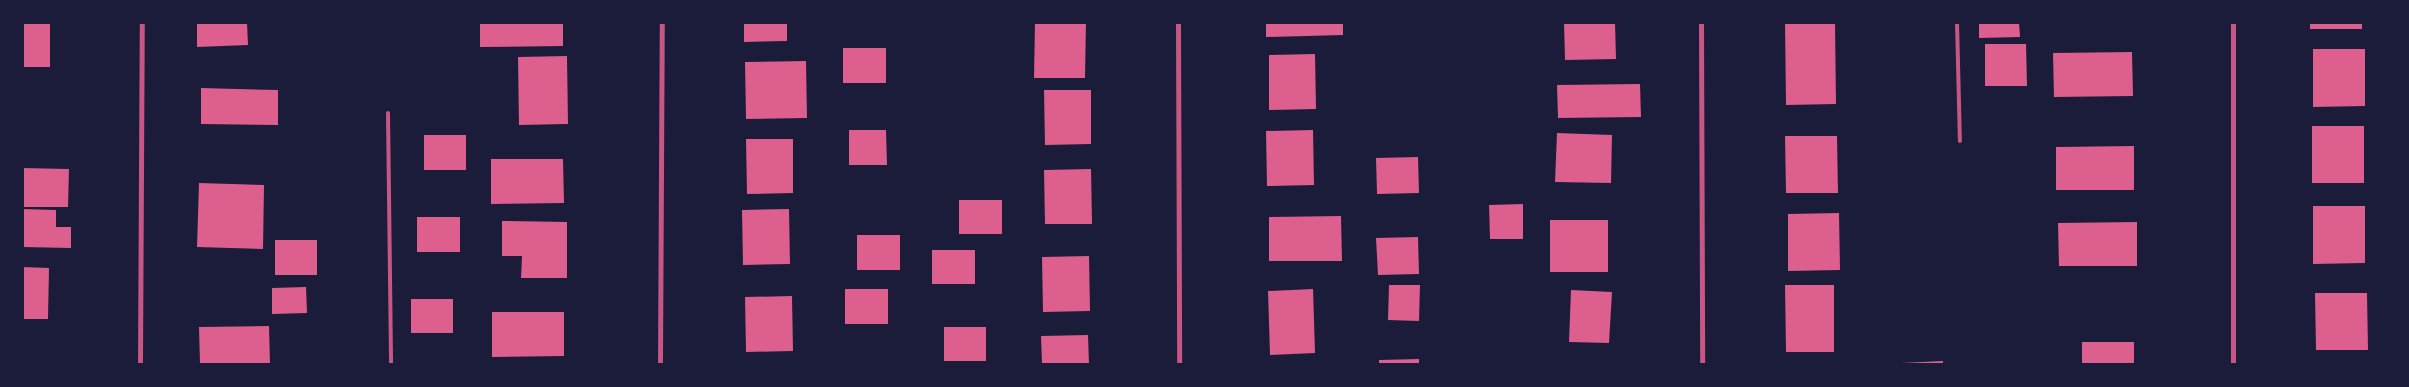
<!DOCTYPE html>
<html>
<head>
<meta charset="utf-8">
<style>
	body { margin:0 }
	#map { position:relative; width:2409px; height:387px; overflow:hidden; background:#1b1b3a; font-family:Ubuntu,sans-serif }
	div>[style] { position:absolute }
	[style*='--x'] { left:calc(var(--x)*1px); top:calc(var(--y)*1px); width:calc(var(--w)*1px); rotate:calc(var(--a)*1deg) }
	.building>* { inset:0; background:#dd5f8e }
	.service>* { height:4px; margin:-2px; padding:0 2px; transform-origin:2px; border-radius:2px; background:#c65784 }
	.minor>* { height:5px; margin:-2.5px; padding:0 2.5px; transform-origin:2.5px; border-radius:2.5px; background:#c65784 }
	span { translate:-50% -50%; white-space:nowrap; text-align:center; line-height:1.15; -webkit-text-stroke:5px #1b1b3a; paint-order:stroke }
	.frame { position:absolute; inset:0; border:24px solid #1b1b3a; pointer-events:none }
</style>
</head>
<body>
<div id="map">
	<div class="building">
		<div style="clip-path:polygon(22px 22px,50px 22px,50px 67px,22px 67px)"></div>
		<div style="clip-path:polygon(197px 22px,247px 22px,248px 45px,197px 47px)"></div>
		<div style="clip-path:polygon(480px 22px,563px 22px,563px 46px,480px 47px)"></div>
		<div style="clip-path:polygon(744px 22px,787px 22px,787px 41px,744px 42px)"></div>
		<div style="clip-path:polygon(1035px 22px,1086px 22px,1085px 78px,1034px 78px)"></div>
		<div style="clip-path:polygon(1266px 22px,1343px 22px,1343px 35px,1266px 37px)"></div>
		<div style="clip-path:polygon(1564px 22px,1615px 22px,1616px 59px,1565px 60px)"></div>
		<div style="clip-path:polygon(1785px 22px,1835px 22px,1836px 104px,1786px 105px)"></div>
		<div style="clip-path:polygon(1979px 22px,2019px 22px,2020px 37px,1979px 38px)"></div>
		<div style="clip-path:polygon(2310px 22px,2362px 22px,2362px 29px,2310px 29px)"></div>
		<div style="clip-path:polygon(1985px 44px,2026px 44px,2027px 86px,1985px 86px)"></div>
		<div style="clip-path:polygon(843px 48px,886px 48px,886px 83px,843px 83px)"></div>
		<div style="clip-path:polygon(2313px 49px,2365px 49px,2365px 106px,2313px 107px)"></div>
		<div style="clip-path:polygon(2132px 52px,2133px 96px,2054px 97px,2053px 53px)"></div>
		<div style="clip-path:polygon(1315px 54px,1316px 109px,1269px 110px,1269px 55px)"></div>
		<div style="clip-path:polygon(567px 56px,568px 124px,519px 125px,518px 57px)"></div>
		<div style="clip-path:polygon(806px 61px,807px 118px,746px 119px,745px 62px)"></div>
		<div style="clip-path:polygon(1640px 84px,1641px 117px,1558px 118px,1557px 85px)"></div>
		<div style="clip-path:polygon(201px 88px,278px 90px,278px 125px,201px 124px)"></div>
		<div style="clip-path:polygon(1044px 90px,1091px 90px,1091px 144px,1045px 145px)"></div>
		<div style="clip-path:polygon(2312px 126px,2364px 126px,2364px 183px,2312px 183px)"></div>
		<div style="clip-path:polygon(849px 130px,886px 130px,887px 165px,849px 165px)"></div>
		<div style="clip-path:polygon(1313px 130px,1314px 185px,1267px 186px,1266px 131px)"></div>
		<div style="clip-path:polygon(1557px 133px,1612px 135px,1611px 183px,1555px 182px)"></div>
		<div style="clip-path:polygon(424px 135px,466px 135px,466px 170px,424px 170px)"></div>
		<div style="clip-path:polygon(1785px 136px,1837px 136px,1838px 193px,1786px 193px)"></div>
		<div style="clip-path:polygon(746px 139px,793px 139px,793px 193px,747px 194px)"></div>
		<div style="clip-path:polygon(2134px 146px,2134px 190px,2056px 190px,2056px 147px)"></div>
		<div style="clip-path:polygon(1418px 157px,1419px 193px,1377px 194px,1376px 158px)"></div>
		<div style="clip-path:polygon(491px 159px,563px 159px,564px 203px,491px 204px)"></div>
		<div style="clip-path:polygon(22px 168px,69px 169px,68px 207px,22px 207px)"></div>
		<div style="clip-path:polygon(1091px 169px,1092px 224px,1045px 224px,1044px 170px)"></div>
		<div style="clip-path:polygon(199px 183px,264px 185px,263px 249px,197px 247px)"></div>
		<div style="clip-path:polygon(959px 200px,1002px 200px,1002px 234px,959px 234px)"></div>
		<div style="clip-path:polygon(1523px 204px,1523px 239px,1490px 239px,1489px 205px)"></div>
		<div style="clip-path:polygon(2313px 206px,2365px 206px,2365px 263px,2313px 264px)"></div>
		<div style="clip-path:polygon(22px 209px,56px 210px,56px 227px,71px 227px,71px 248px,22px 247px)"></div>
		<div style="clip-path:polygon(789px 209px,790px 264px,743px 265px,742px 210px)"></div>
		<div style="clip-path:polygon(1839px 213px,1840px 270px,1788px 271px,1788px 214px)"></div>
		<div style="clip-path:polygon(1341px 216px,1342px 261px,1269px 261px,1269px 217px)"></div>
		<div style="clip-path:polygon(417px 217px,460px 217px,460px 252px,417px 252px)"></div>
		<div style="clip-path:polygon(1550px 220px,1608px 220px,1608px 272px,1550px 272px)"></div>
		<div style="clip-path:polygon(502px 221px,567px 222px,567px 278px,521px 278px,522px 256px,502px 256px)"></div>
		<div style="clip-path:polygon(2137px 222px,2137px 266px,2059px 266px,2058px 223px)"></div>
		<div style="clip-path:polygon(857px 235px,900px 235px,900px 270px,857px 270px)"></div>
		<div style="clip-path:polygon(1418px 237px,1419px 274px,1378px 275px,1376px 238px)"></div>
		<div style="clip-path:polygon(275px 240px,317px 240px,317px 275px,275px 275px)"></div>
		<div style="clip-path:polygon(932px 250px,975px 250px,975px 284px,932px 284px)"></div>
		<div style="clip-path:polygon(1089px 256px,1090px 311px,1043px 312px,1042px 257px)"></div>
		<div style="clip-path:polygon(22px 267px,49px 268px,48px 319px,22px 319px)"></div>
		<div style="clip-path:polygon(1389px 285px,1420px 285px,1419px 321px,1388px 320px)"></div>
		<div style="clip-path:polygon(1785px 285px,1834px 285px,1834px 352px,1786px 352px)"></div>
		<div style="clip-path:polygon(306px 287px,307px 313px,272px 314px,272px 288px)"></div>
		<div style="clip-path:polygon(845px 289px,888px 289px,888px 324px,845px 324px)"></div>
		<div style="clip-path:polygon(1313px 289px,1315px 353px,1270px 355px,1268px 291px)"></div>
		<div style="clip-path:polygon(1571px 290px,1612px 292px,1609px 343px,1569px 342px)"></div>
		<div style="clip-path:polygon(2315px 293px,2367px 293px,2368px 350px,2316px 350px)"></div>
		<div style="clip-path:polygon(792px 296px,793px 351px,746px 352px,745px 297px)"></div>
		<div style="clip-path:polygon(411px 299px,453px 299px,453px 333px,411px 333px)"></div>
		<div style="clip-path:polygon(492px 312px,564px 312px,564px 356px,492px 357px)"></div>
		<div style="clip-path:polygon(269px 326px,270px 364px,200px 364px,199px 327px)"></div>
		<div style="clip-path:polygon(944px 327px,986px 327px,986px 361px,944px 361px)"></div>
		<div style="clip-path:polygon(1088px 335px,1089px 364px,1042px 364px,1041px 336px)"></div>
		<div style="clip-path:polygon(2082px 342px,2134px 342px,2134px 364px,2082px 364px)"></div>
		<div style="clip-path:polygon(1419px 359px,1419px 364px,1379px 364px,1379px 360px)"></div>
		<div style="clip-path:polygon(1943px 361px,1943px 364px,1901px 364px,1901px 363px)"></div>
	</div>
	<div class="service">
		<div style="--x:1957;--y:22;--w:119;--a:88.6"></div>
		<div style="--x:388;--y:113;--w:251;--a:89.3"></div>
	</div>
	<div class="minor">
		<div style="--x:1178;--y:22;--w:342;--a:89.8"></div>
		<div style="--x:1701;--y:22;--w:342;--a:89.8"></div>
		<div style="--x:2233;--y:22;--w:342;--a:90"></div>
		<div style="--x:140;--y:364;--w:342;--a:-89.7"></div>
		<div style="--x:660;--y:364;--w:342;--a:-89.7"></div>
	</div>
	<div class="frame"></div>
</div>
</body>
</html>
